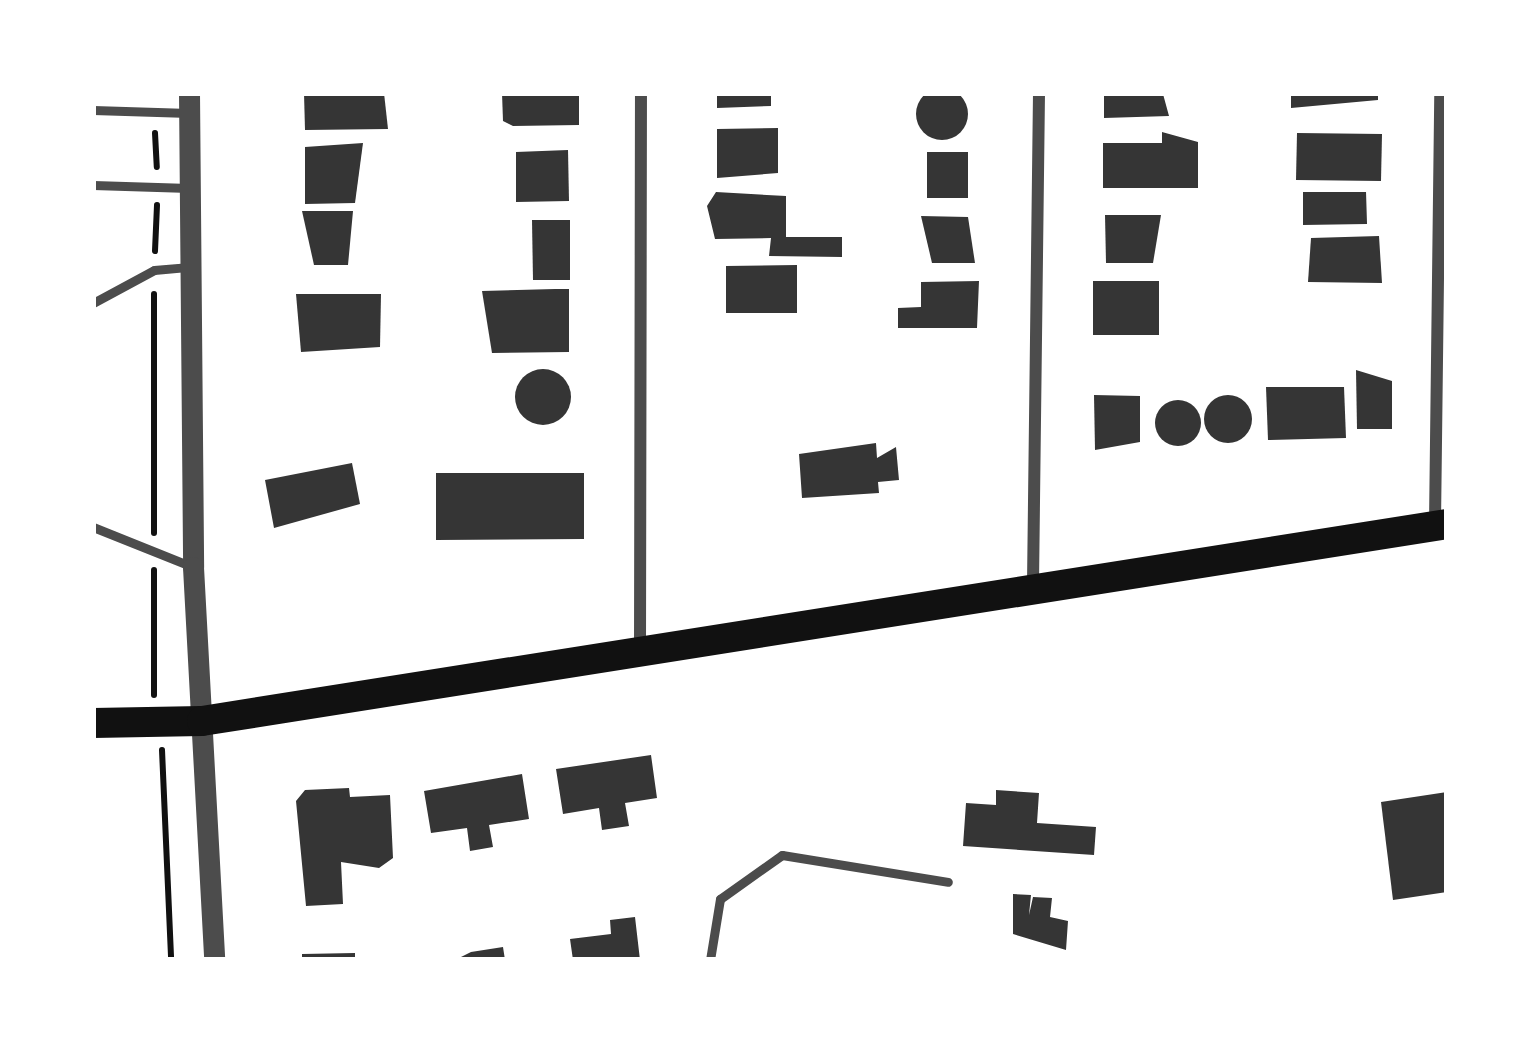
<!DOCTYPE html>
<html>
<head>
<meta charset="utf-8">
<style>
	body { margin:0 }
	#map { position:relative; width:1540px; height:1053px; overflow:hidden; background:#fff; font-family:"Asap Condensed",sans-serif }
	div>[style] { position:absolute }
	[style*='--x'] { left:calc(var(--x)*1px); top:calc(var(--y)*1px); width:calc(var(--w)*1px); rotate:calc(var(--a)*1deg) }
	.building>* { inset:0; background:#353535 }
	.round { border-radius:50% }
	.path>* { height:6px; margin:-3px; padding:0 3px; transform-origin:3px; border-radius:3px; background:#111 }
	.service>* { height:9px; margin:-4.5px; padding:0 4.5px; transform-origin:4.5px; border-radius:4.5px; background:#4c4c4c }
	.minor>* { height:12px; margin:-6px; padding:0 6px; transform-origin:6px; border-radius:6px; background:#4c4c4c }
	.tertiary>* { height:21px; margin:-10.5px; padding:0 10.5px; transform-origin:10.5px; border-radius:10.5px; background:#4c4c4c }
	.primary>* { height:30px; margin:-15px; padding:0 15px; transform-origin:15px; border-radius:15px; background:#111 }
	span { translate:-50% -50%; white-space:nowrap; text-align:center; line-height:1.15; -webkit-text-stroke:9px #fff; paint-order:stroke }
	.frame { position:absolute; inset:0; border:96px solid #fff; pointer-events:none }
</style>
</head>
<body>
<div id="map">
	<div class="building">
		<div class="round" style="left:916px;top:88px;width:52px;height:52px"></div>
		<div style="clip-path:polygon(304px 93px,384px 93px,388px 129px,305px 130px)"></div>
		<div style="clip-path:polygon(502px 93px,579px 93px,579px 125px,513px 126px,503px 121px)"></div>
		<div style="clip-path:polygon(717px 93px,771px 93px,771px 106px,717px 108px)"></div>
		<div style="clip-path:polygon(1104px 93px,1163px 94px,1169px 116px,1104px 118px)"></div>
		<div style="clip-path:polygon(1291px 93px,1378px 93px,1378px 100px,1291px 108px)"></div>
		<div style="clip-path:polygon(778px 128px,778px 173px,717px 178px,717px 129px)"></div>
		<div style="clip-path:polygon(1162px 132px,1198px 142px,1198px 188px,1103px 188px,1103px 143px,1162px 143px)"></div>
		<div style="clip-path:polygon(1297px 133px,1382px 134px,1381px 181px,1296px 180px)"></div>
		<div style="clip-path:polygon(363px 143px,355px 203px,305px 204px,305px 147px)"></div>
		<div style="clip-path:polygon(568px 150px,569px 201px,516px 202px,516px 152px)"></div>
		<div style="clip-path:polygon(927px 152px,968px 152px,968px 198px,927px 198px)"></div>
		<div style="clip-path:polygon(716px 192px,786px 196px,786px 237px,842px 237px,842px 257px,769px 256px,771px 238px,715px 239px,707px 206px)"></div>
		<div style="clip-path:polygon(1303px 192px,1366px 192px,1367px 224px,1303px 225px)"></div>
		<div style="clip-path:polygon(302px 211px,353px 211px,348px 265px,314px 265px)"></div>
		<div style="clip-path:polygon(1105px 215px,1161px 215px,1153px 263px,1106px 263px)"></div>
		<div style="clip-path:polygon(921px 216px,968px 217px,975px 263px,932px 263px)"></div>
		<div style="clip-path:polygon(532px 220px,570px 220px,570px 280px,533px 280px)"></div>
		<div style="clip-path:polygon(1379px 236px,1382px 283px,1308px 282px,1311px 238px)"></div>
		<div style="clip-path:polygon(797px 265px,797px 313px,726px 313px,726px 266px)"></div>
		<div style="clip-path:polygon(979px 281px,977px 328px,898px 328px,898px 308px,921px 307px,921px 282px)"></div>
		<div style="clip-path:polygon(1093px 281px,1159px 281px,1159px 335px,1093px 335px)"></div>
		<div style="clip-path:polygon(555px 289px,569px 289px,569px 352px,492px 353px,482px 291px)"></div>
		<div style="clip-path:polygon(296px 294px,381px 294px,380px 347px,301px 352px)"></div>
		<div class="round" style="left:515px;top:369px;width:56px;height:56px"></div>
		<div style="clip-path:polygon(1356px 370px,1392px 381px,1392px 429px,1357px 429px)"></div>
		<div style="clip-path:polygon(1266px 387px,1344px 387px,1346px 438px,1268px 440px)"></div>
		<div class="round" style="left:1204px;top:395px;width:48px;height:48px"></div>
		<div style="clip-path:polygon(1094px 395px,1140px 396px,1140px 442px,1095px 450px)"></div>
		<div class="round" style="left:1155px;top:400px;width:46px;height:46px"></div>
		<div style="clip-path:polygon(876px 443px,877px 458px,896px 447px,899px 480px,878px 482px,879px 493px,802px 498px,799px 454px)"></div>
		<div style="clip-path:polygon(352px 463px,360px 504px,274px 528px,265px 480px)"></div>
		<div style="clip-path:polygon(436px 473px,584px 473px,584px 539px,436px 540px)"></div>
		<div style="clip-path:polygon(651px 755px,657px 798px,625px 803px,629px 826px,602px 830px,599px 808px,563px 814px,556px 769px)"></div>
		<div style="clip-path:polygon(522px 774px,529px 819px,489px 825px,493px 847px,470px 851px,467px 828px,431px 833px,424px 791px)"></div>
		<div style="clip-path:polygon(349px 788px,350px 797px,390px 795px,393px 858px,379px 868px,341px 862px,343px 904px,306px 906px,296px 801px,305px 790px)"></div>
		<div style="clip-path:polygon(996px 790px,1039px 793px,1037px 823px,1096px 827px,1094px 855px,963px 846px,966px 803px,996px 805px)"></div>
		<div style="clip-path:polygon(1447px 792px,1447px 892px,1393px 900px,1381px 802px)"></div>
		<div style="clip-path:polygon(1013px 894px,1031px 895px,1029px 915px,1033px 897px,1052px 898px,1050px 917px,1068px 921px,1066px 950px,1013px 934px)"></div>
		<div style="clip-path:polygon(635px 917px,640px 960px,573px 960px,570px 939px,611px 934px,610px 920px)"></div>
		<div style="clip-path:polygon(503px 947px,505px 960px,455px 960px,471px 952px)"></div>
		<div style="clip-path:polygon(355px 953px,355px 960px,302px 960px,302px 954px)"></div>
	</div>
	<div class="path">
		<div style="--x:155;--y:133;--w:34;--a:87"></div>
		<div style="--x:155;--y:251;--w:46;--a:-87.5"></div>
		<div style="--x:154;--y:294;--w:239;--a:90"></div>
		<div style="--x:154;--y:570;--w:125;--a:90"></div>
		<div style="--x:162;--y:750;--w:210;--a:87.5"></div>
	</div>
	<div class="service">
		<div style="--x:93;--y:110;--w:96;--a:1.8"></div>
		<div style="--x:93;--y:185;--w:96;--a:1.8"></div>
		<div style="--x:93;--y:303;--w:69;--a:-28.4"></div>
		<div style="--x:154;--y:270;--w:33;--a:-5"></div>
		<div style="--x:93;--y:527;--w:108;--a:21.8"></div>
		<div style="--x:710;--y:960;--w:62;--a:-80.7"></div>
		<div style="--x:720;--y:899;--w:76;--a:-35.4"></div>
		<div style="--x:782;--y:855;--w:168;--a:9.2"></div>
	</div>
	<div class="minor">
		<div style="--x:1435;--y:524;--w:431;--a:-89.3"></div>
		<div style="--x:1033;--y:584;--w:491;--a:-89.3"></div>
		<div style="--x:640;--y:649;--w:556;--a:-89.9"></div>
	</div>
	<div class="tertiary">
		<div style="--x:189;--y:93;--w:474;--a:89.5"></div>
		<div style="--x:193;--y:567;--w:394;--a:86.9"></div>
	</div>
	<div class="primary">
		<div style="--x:93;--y:723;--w:109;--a:-1.1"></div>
		<div style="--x:202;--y:721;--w:1260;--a:-8.99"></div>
	</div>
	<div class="frame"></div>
</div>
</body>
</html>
